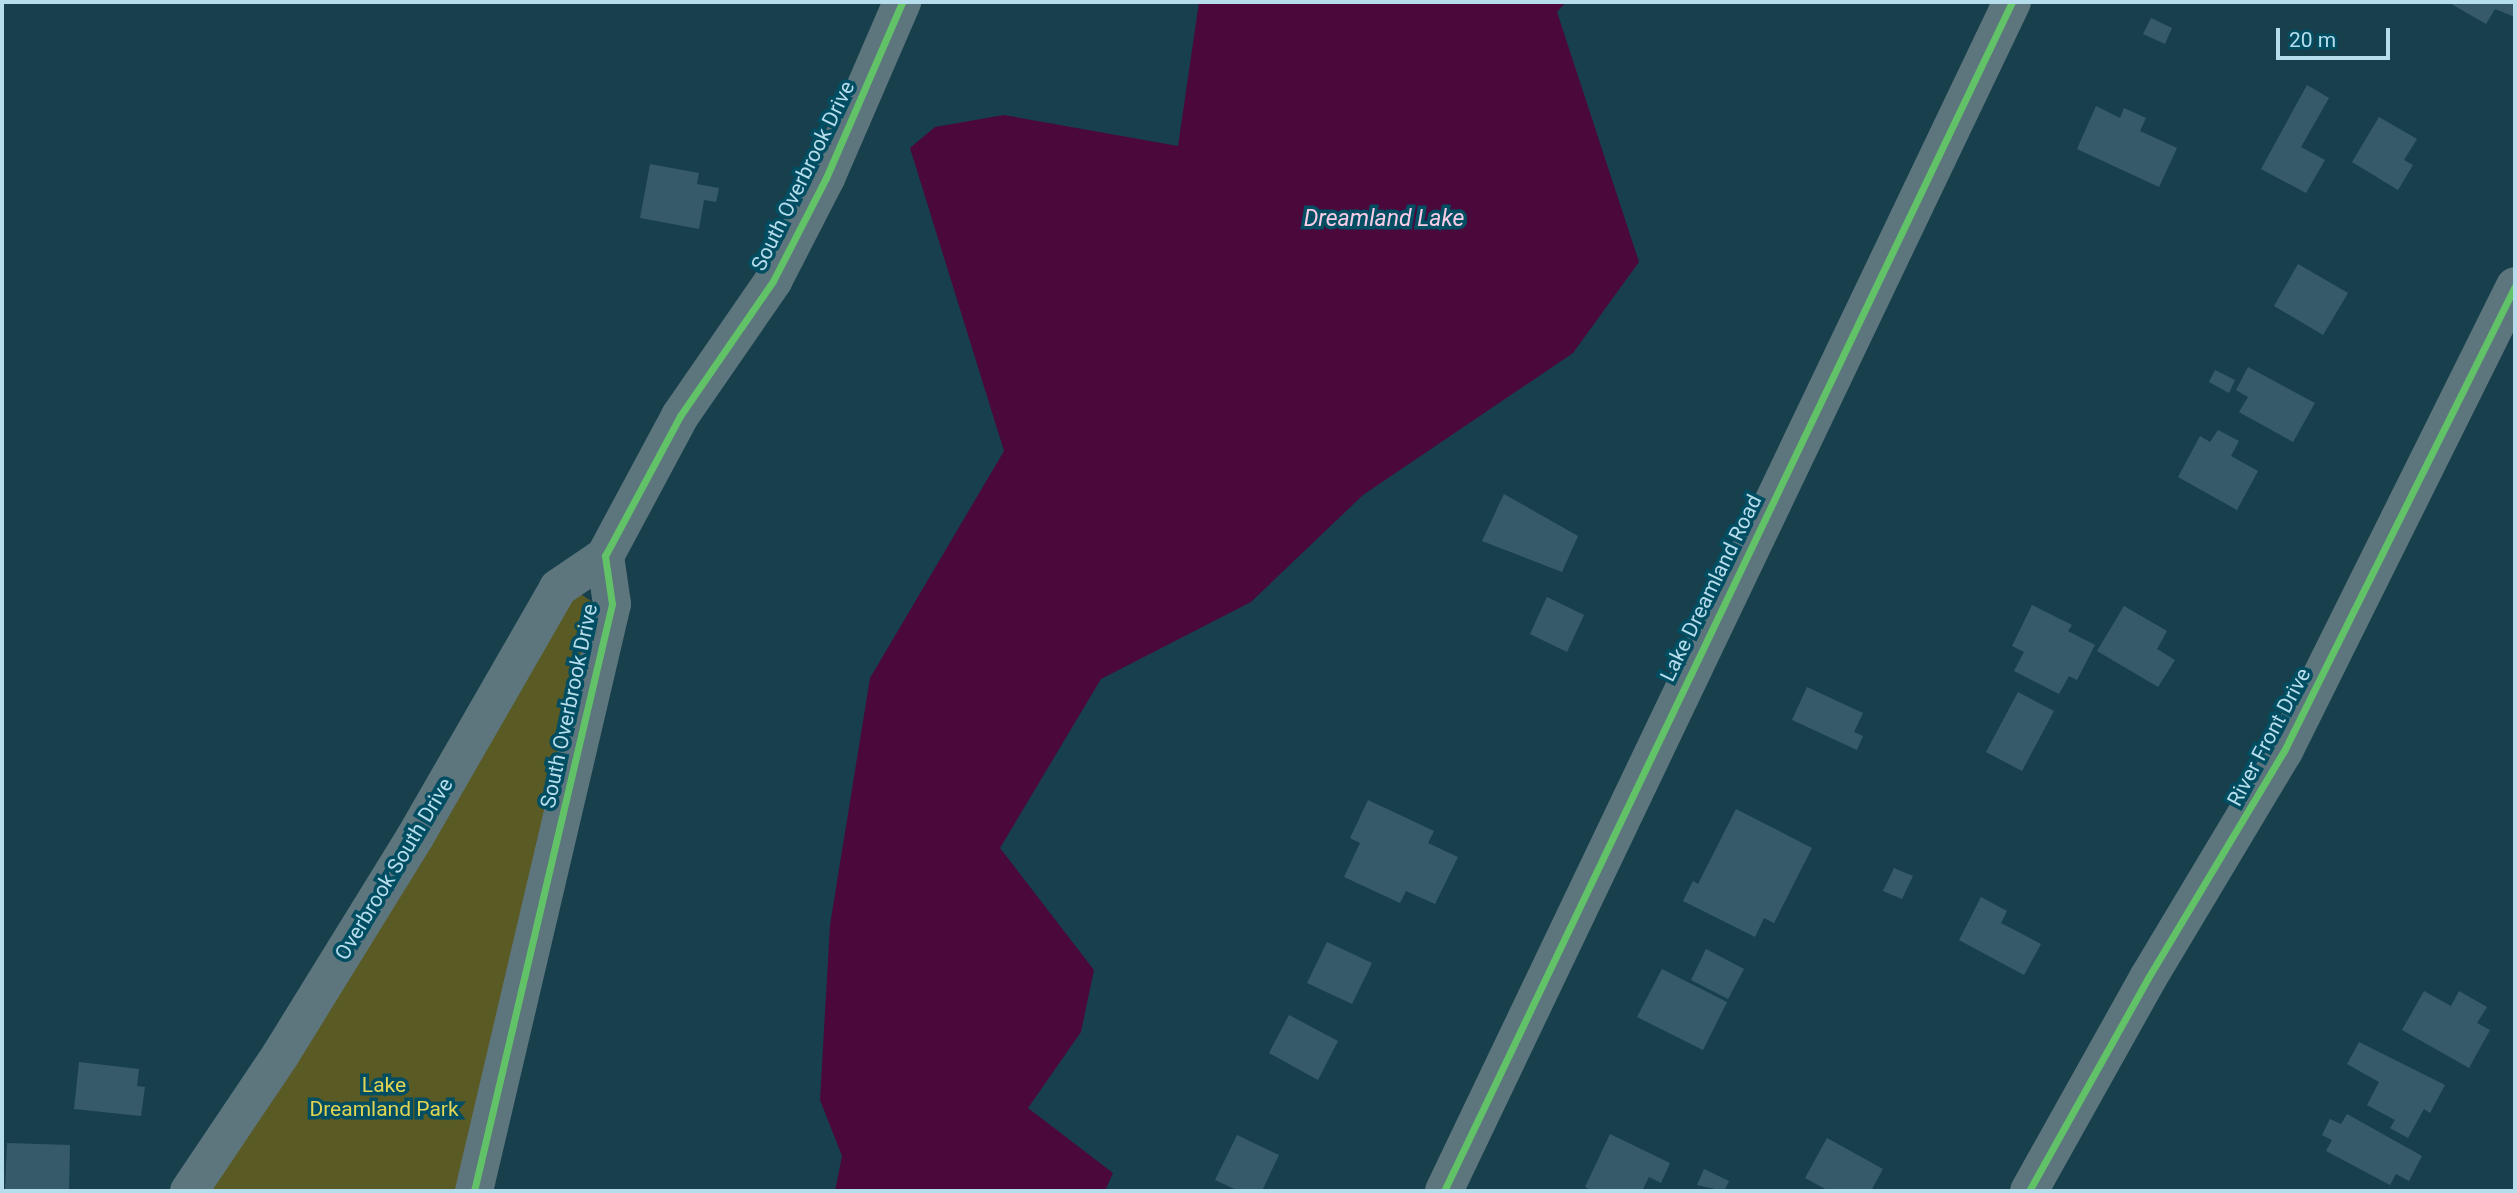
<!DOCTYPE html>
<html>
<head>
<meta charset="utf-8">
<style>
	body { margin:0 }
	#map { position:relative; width:2517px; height:1193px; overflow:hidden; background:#17404c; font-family:Roboto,sans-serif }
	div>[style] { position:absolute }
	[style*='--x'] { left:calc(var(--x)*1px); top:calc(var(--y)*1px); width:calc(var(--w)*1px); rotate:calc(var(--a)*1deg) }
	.green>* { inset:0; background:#5a5a25 }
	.water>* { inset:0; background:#4a083b }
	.building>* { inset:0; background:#375a6a }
	.minor>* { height:38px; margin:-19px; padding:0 19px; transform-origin:19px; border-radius:19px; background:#5d767e }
	.cycleway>* { height:7px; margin:-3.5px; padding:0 3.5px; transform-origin:3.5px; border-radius:3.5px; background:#61c268 }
	span { translate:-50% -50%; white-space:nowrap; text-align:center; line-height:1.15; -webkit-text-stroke:7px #014d62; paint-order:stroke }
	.street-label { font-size:21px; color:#b6ddec }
	.park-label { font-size:21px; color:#e0d452 }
	.water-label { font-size:23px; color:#f9cce5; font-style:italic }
	.frame { position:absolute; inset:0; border:4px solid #b6ddec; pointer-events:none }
	.scale { position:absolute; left:2276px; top:28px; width:114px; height:32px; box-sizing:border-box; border:4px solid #b6ddec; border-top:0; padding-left:9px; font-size:21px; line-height:24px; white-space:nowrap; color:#b6ddec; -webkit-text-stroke:5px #014d62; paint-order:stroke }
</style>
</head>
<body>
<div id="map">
	<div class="green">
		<div style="clip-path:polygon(579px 593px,594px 603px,457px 1191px,208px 1191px,560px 612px)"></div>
	</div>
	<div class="water">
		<div style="clip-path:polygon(1199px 2px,1566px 2px,1557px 12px,1639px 262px,1573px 353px,1363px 495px,1251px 602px,1101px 679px,1000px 848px,1094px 970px,1081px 1032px,1028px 1108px,1113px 1173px,1105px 1191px,835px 1191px,842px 1156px,820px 1100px,830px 925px,870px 678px,1004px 451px,910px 148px,935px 127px,1004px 115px,1178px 146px)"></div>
	</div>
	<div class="building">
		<div style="clip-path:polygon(2448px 2px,2515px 2px,2515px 17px,2495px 9px,2486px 24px)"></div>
		<div style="clip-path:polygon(2151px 18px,2172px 28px,2165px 44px,2143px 34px)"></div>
		<div style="clip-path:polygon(2307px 85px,2329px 98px,2301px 147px,2325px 160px,2306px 193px,2261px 169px)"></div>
		<div style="clip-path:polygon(2096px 106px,2120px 118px,2124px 108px,2146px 118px,2140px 131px,2177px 148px,2159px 187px,2077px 149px)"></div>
		<div style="clip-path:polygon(2379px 117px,2417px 139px,2404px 160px,2413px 165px,2398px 190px,2352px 162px)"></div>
		<div style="clip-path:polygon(650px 164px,699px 173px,697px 184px,719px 188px,716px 202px,704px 200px,699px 229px,640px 218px)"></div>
		<div style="clip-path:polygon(2298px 264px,2348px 293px,2323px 335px,2274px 306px)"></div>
		<div style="clip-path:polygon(2248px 367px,2315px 403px,2293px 442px,2239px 412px,2248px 397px,2236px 390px)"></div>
		<div style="clip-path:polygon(2215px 370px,2235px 380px,2229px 393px,2209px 382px)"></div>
		<div style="clip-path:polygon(2218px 430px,2239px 441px,2231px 456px,2258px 471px,2237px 510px,2178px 477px,2200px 436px,2210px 442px)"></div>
		<div style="clip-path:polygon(1504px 494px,1578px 536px,1562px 572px,1482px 541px)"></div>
		<div style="clip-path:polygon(1547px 597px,1584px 615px,1567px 652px,1530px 634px)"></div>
		<div style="clip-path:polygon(2032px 605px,2072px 625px,2068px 631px,2095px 645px,2077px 680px,2069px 676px,2059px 694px,2014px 671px,2024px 652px,2012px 646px)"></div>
		<div style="clip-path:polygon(2124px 606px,2167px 631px,2157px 649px,2175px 660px,2158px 687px,2097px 651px)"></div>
		<div style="clip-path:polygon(1807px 687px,1863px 713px,1854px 732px,1863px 736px,1857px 750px,1792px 720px)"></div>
		<div style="clip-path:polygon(2018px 692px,2054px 711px,2022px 771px,1986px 752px)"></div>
		<div style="clip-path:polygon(1368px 800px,1434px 831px,1428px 843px,1458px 857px,1435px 904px,1406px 891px,1400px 903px,1344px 877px,1360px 843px,1350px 838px)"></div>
		<div style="clip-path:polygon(1736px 809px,1812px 848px,1774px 923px,1764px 918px,1755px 937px,1683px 901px,1693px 881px,1698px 884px)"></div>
		<div style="clip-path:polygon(1894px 868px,1913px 876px,1902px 899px,1883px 891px)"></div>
		<div style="clip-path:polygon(1981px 897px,2007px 911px,2001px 923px,2041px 944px,2024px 975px,1959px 940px)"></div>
		<div style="clip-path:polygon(1327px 942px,1372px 963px,1352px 1004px,1307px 983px)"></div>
		<div style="clip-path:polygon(1706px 949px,1744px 969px,1728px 999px,1691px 980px)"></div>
		<div style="clip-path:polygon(1662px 969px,1727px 1002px,1703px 1050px,1637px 1017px)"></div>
		<div style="clip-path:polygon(2424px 991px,2451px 1006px,2459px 991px,2487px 1007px,2477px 1023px,2490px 1030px,2469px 1068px,2402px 1030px)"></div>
		<div style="clip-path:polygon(1289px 1015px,1338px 1041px,1318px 1080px,1269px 1053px)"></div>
		<div style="clip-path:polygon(2359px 1042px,2445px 1085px,2430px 1113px,2424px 1109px,2408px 1138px,2390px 1128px,2395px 1120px,2367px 1105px,2379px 1082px,2347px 1064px)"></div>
		<div style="clip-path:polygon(79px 1062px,139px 1069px,137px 1086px,145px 1087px,141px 1116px,74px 1109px)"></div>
		<div style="clip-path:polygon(2347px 1114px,2422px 1156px,2409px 1181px,2396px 1174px,2390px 1185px,2326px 1151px,2332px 1140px,2322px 1135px,2330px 1119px,2341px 1124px)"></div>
		<div style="clip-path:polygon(1610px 1134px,1670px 1163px,1661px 1183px,1649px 1177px,1642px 1191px,1593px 1191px,1585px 1187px)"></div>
		<div style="clip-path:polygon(1237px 1135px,1279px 1155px,1262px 1191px,1239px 1191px,1215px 1180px)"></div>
		<div style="clip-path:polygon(1827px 1138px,1883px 1169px,1871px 1191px,1829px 1191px,1805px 1178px)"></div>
		<div style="clip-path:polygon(7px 1143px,70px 1145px,69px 1191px,5px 1191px)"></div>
		<div style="clip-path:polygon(1704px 1169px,1729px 1181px,1724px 1191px,1697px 1185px)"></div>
	</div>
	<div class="minor">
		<div style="--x:189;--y:1191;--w:165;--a:-56.1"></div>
		<div style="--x:281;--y:1054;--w:255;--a:-58.3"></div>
		<div style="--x:415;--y:837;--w:287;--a:-60.1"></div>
		<div style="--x:558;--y:588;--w:57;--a:-34.2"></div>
		<div style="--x:474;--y:1191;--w:603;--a:-76.77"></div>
		<div style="--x:612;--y:604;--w:49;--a:-98.3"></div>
		<div style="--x:605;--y:556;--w:159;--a:-61.8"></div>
		<div style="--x:680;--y:416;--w:164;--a:-55.4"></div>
		<div style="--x:773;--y:281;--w:116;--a:-62.8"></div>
		<div style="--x:826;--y:178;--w:192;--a:-66.6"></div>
		<div style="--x:1444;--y:1191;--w:1318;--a:-64.47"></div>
		<div style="--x:2029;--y:1191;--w:244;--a:-60.8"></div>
		<div style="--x:2148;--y:978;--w:265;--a:-59.1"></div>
		<div style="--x:2284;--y:751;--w:519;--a:-63.58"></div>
	</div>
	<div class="cycleway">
		<div style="--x:474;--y:1191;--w:603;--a:-76.77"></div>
		<div style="--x:612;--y:604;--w:49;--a:-98.3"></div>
		<div style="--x:605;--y:556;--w:159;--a:-61.8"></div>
		<div style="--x:680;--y:416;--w:164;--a:-55.4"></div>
		<div style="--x:773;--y:281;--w:116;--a:-62.8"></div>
		<div style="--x:826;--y:178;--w:192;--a:-66.6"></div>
		<div style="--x:1444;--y:1191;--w:1318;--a:-64.47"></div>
		<div style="--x:2029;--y:1191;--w:244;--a:-60.8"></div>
		<div style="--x:2148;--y:978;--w:265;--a:-59.1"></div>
		<div style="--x:2284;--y:751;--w:519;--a:-63.58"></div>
	</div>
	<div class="street-label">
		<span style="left:803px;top:176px;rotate:-64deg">South Overbrook Drive</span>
		<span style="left:1711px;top:588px;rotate:-64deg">Lake Dreamland Road</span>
		<span style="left:569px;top:706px;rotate:-78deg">South Overbrook Drive</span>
		<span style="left:2269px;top:737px;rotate:-62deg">River Front Drive</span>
		<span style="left:394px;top:869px;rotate:-59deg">Overbrook South Drive</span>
	</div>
	<div class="park-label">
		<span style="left:384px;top:1097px">Lake<br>Dreamland Park</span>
	</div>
	<div class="water-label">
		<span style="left:1384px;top:219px">Dreamland Lake</span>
	</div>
	<div class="frame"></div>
	<div class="scale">20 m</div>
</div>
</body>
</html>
